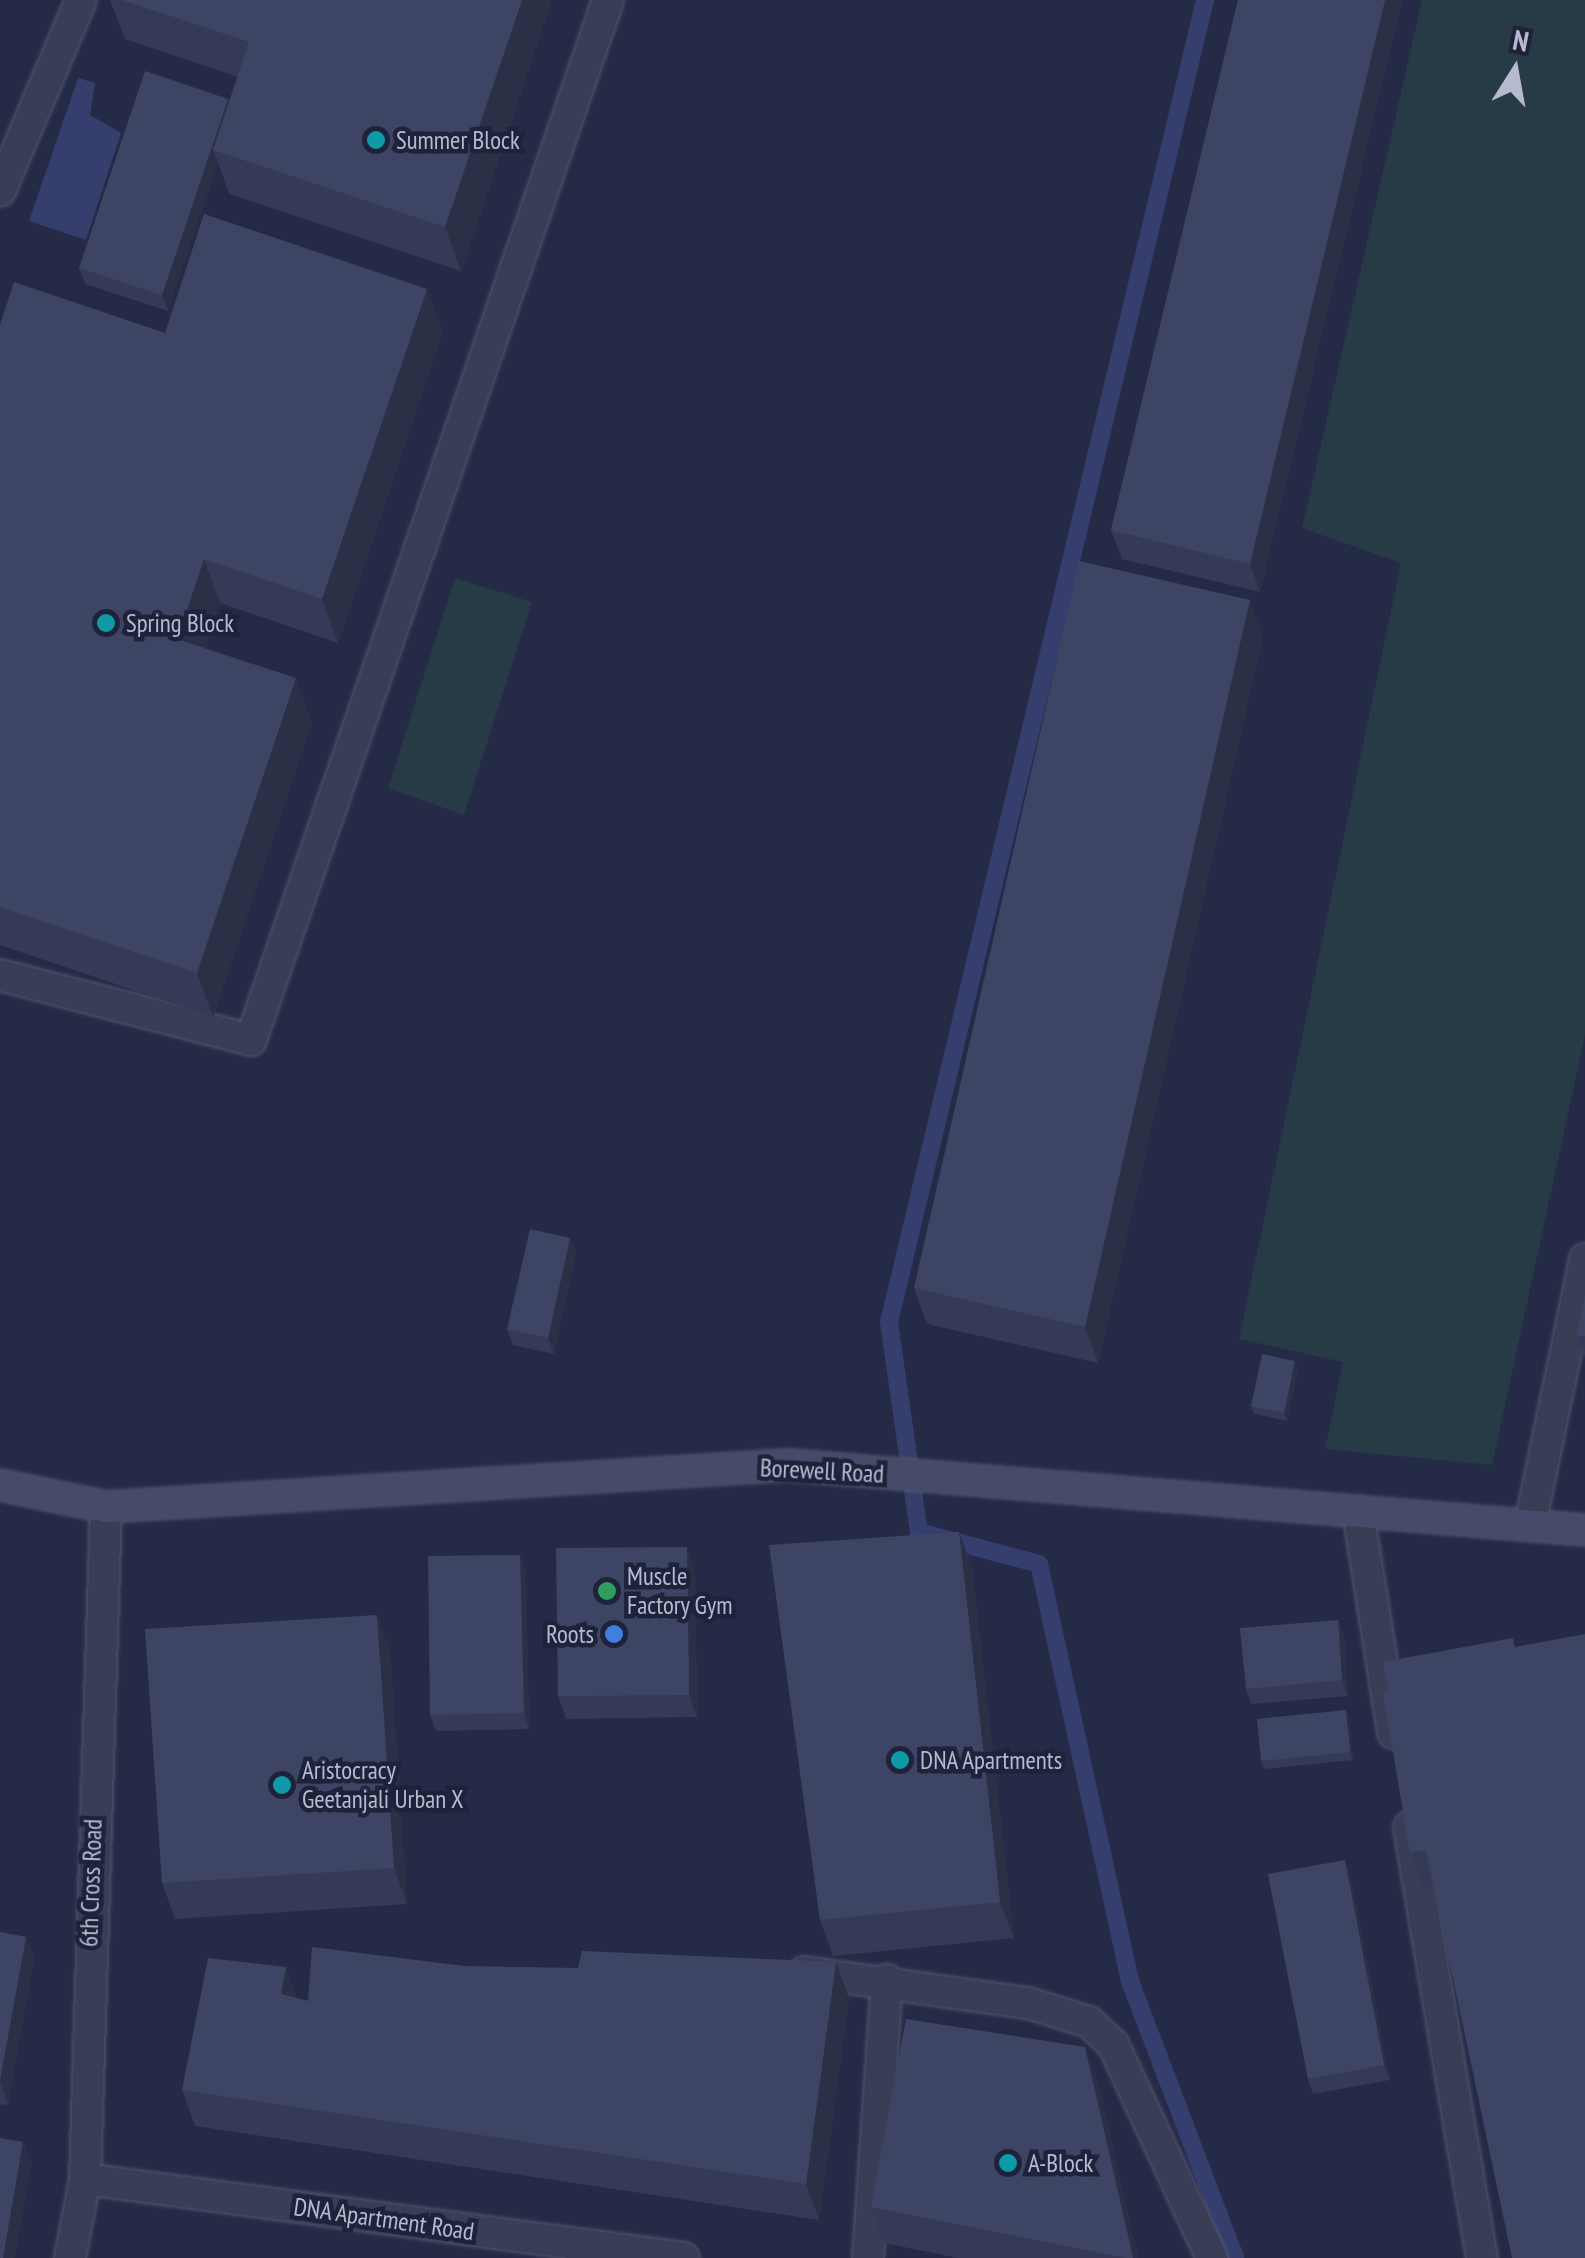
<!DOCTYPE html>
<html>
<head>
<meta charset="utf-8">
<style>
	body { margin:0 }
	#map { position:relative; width:1585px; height:2258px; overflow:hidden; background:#252a47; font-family:"PT Sans Narrow",sans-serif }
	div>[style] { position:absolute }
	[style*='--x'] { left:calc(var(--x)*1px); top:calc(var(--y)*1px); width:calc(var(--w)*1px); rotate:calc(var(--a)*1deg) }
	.green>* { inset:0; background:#273b47 }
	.water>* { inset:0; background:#353e6d }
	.stream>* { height:18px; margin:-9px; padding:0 9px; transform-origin:9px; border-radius:9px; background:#353e6d }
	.roads { filter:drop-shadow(0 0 2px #52566d) drop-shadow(0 0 2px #52566d) }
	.lane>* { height:30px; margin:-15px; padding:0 15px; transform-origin:15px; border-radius:15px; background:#393e56 }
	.street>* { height:30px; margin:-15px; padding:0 15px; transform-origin:15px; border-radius:15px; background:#393e56 }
	.secondary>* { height:30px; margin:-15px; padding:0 15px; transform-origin:15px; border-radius:15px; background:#474b69 }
	.wall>* { inset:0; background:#353b56 }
	.shaded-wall>* { inset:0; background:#2b3046 }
	.building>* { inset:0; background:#3e4564 }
	.dots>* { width:28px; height:28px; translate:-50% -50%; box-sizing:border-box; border:5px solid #1e233b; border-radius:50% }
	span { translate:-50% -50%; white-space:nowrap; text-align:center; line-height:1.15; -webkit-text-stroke:9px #1e233b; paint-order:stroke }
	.poi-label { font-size:25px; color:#b7bacf }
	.left { translate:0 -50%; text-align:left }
	.right { translate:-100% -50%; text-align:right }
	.street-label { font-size:25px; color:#b7bacf }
	.north { position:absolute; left:1465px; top:20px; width:100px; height:100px; -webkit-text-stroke:8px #1e233b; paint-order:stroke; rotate:11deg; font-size:28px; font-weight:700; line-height:40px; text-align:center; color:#b7bacf }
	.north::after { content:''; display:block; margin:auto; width:35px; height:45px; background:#b7bacf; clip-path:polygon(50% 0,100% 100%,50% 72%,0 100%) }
</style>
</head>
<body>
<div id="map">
	<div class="green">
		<div style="clip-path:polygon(1422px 0,1585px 0,1585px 1035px,1492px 1465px,1325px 1449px,1343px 1362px,1239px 1339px,1401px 563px,1302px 528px)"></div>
		<div style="clip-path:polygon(455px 578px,532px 602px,464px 815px,388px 788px)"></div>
	</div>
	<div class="water">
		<div style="clip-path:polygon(78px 78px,95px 83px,90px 115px,121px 133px,86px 240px,29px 221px)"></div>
	</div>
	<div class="stream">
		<div style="--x:1205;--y:0;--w:1359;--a:103.44"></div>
		<div style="--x:889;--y:1322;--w:212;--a:81.9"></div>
		<div style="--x:919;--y:1532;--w:124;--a:14.9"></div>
		<div style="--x:1039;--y:1564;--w:427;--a:77.7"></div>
		<div style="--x:1130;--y:1981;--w:296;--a:69.2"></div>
	</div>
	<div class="roads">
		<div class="lane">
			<div style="--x:0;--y:191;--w:207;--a:-67"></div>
			<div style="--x:0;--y:975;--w:259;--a:14.5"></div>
			<div style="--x:251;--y:1040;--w:1100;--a:-71.05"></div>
			<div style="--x:1358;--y:1511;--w:225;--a:81"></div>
			<div style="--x:1530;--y:1525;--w:272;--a:-78.3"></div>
			<div style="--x:1409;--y:1827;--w:437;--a:80.4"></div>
			<div style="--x:804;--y:1972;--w:226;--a:7.9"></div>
			<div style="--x:1028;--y:2003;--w:64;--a:17.3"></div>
			<div style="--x:1089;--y:2022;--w:33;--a:43"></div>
			<div style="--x:1113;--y:2044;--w:236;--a:65.2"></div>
			<div style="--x:85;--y:2179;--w:604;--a:7.51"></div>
			<div style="--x:868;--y:2258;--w:279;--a:-86.1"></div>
		</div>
		<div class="street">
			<div style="--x:70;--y:2258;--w:80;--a:-79.2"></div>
			<div style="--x:85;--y:2179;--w:672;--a:-88.21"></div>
		</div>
		<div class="secondary">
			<div style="--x:0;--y:1485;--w:108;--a:11.7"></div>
			<div style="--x:106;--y:1507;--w:684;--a:-3.52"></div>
			<div style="--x:789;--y:1465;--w:799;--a:4.67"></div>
		</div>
	</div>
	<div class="wall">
		<div style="clip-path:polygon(110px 0,552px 0,461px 271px,229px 194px,218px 162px,168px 311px,85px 284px,79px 268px,228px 99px,229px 102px,238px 77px,125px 39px)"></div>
		<div style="clip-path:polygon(1238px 0,1402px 0,1260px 592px,1122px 559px,1111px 530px)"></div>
		<div style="clip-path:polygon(427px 289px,443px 333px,338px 643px,220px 603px,205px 648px,312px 722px,213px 1017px,0 945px,0 325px,165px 333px)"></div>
		<div style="clip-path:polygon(1263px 636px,1098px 1363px,927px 1324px,914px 1288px)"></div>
		<div style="clip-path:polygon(570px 1238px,576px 1254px,554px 1354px,513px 1345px,507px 1329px)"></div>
		<div style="clip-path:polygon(1585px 1294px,1585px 1357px,1577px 1335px)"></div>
		<div style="clip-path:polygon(1298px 1370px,1287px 1421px,1254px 1414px,1251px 1406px)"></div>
		<div style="clip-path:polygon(959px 1532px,972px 1567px,1014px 1938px,833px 1956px,820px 1920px)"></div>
		<div style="clip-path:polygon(520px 1555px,526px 1571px,529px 1729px,436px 1731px,430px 1715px)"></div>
		<div style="clip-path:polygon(695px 1569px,697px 1717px,566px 1719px,558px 1696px)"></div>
		<div style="clip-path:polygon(1338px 1620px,1344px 1636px,1348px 1696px,1251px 1704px,1246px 1689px)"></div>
		<div style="clip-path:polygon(390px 1650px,407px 1904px,175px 1919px,162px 1883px)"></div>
		<div style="clip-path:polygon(1389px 1692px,1433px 1887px,1423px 1889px,1410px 1853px)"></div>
		<div style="clip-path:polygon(1346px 1710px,1349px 1718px,1353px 1760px,1264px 1769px,1261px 1761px)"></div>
		<div style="clip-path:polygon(1351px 1876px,1390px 2080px,1313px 2094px,1308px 2079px)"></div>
		<div style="clip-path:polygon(0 1932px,26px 1937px,34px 1959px,8px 2105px,0 2104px)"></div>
		<div style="clip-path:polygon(465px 1966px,849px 1998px,819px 2220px,195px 2126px,182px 2090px,286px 1967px,297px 1998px,308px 2001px)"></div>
		<div style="clip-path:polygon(1098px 2082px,1138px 2258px,958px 2258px,884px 2243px,871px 2207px)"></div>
	</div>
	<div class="shaded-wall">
		<div style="clip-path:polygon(522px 0,552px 0,461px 271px,445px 227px)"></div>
		<div style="clip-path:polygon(1385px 0,1402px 0,1260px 592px,1250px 564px)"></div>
		<div style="clip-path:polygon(228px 99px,234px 114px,213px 150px,218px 162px,168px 311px,162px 295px)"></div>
		<div style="clip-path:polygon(427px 289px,443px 333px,338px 643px,322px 599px)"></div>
		<div style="clip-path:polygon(204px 559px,220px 603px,193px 683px,177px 639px)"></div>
		<div style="clip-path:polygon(1250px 600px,1263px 636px,1098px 1363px,1085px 1327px)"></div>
		<div style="clip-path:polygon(296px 678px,312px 722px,213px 1017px,197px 973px)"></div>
		<div style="clip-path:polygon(570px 1238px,576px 1254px,554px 1354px,548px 1338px)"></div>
		<div style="clip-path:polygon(1295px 1361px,1298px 1370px,1287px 1421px,1284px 1413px)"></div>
		<div style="clip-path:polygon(959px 1532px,972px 1567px,1014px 1938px,1000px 1902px)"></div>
		<div style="clip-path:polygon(687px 1547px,695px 1569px,697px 1717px,689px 1695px)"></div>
		<div style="clip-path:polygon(520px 1555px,526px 1571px,529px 1729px,524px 1713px)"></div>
		<div style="clip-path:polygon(377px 1615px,390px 1650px,407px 1904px,394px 1868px)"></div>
		<div style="clip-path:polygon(1338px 1620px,1344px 1636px,1348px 1696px,1342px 1680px)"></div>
		<div style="clip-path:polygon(1346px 1710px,1349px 1718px,1353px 1760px,1350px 1752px)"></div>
		<div style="clip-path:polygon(1345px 1860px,1351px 1876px,1390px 2080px,1384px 2065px)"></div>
		<div style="clip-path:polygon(26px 1937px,34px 1959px,8px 2105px,0 2080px)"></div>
		<div style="clip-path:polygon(836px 1962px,849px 1998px,819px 2220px,806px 2184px)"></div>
		<div style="clip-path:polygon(286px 1967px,299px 2003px,281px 1994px)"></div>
		<div style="clip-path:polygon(1085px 2047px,1098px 2082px,1138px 2258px,1133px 2258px)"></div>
		<div style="clip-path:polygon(23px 2142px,32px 2164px,15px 2258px,3px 2258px)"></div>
	</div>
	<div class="building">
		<div style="clip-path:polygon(122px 0,522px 0,445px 227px,213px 150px,249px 42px)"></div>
		<div style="clip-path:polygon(1238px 0,1385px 0,1250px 564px,1111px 530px)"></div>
		<div style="clip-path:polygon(145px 71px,228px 99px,162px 295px,79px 268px)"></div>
		<div style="clip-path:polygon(204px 214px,427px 289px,322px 599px,204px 559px,177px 639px,296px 678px,197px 973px,0 907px,0 325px,14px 282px,165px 333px)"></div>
		<div style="clip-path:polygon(1079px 561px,1250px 600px,1085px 1327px,914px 1288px)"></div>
		<div style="clip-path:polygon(530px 1229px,570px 1238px,548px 1338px,507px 1329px)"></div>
		<div style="clip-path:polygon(1585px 1294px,1585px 1336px,1577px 1335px)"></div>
		<div style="clip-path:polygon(1262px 1354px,1295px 1361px,1284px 1413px,1251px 1406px)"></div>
		<div style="clip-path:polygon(959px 1532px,1000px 1902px,820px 1920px,769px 1545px)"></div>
		<div style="clip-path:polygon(687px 1547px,689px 1695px,558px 1696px,556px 1548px)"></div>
		<div style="clip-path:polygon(520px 1555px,524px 1713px,430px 1715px,428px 1556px)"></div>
		<div style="clip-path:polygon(377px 1615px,394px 1868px,162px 1883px,145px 1629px)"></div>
		<div style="clip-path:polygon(1338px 1620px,1342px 1680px,1246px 1689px,1240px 1628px)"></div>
		<div style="clip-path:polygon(1585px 1634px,1585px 2258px,1512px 2258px,1426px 1850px,1410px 1853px,1383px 1692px,1389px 1692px,1383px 1662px,1513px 1638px,1515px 1647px)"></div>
		<div style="clip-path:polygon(1346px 1710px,1350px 1752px,1261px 1761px,1257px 1719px)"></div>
		<div style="clip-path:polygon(1345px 1860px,1384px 2065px,1308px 2079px,1268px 1874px)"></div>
		<div style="clip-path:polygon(0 1932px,26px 1937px,0 2080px)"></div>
		<div style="clip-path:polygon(312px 1947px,465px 1966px,578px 1968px,582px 1951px,836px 1962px,806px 2184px,182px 2090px,208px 1958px,286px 1967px,281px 1994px,308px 2001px)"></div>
		<div style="clip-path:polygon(906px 2019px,1085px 2047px,1133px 2258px,1126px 2258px,871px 2207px)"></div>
		<div style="clip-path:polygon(0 2138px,23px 2142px,3px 2258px,0 2258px)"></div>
	</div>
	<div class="dots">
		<div style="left:376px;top:140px;background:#0f9aa8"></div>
		<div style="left:106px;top:623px;background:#0f9aa8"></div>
		<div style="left:607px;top:1591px;background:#2e9e5b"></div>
		<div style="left:614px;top:1634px;background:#3f7fe0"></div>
		<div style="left:900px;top:1760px;background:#0f9aa8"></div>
		<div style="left:282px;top:1785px;background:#0f9aa8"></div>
		<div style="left:1008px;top:2163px;background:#0f9aa8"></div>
	</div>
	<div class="poi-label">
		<span class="left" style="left:396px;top:140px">Summer Block</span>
		<span class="left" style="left:126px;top:623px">Spring Block</span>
		<span class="left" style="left:627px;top:1591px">Muscle<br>Factory Gym</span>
		<span class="right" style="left:594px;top:1634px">Roots</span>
		<span class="left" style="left:920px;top:1760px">DNA Apartments</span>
		<span class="left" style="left:302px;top:1785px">Aristocracy<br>Geetanjali Urban X</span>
		<span class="left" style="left:1028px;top:2163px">A-Block</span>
	</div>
	<div class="street-label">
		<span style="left:822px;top:1471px;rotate:3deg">Borewell Road</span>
		<span style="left:91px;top:1883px;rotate:-88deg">6th Cross Road</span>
		<span style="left:384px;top:2219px;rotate:8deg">DNA Apartment Road</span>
	</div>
	<div class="north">N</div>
</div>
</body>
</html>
